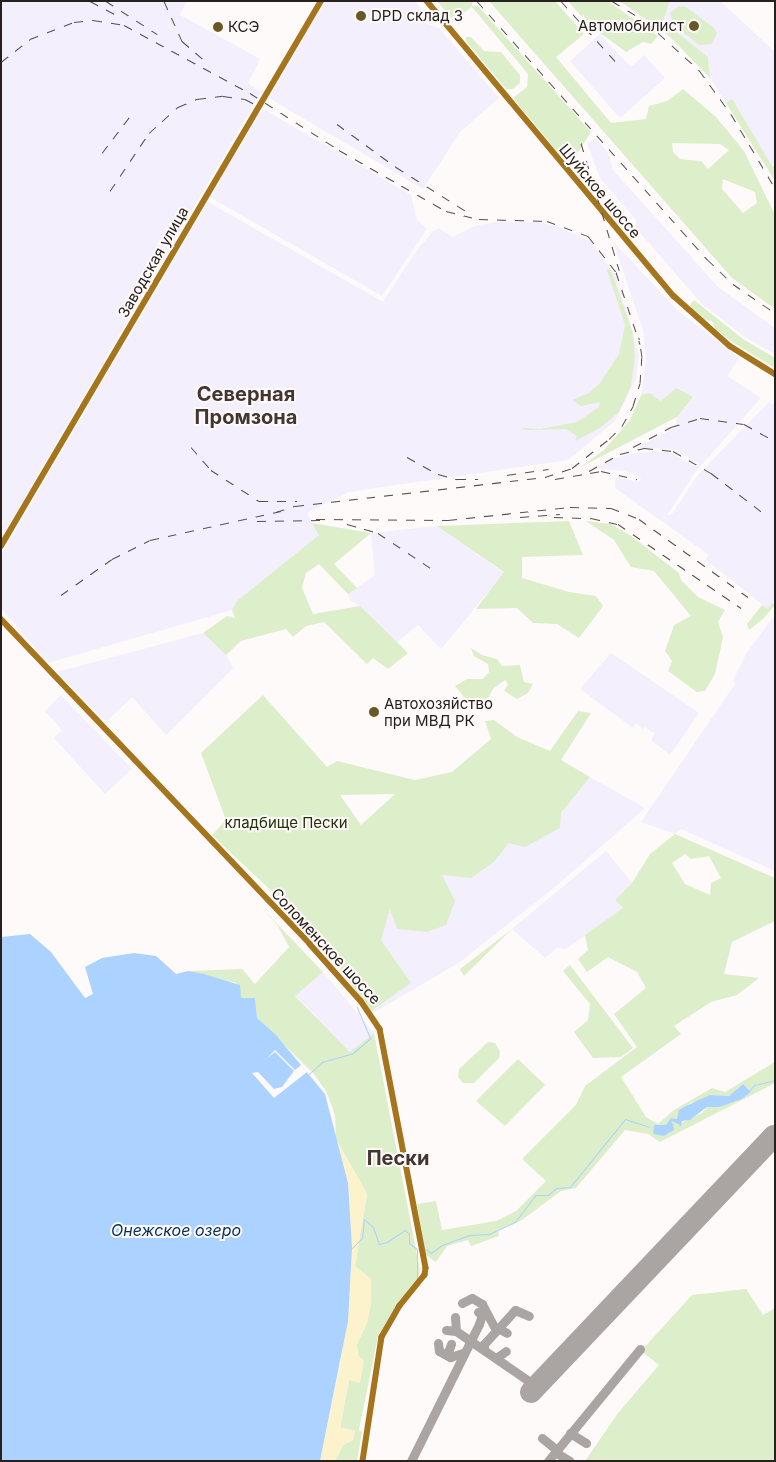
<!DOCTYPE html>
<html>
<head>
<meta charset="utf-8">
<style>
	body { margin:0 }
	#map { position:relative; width:776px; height:1462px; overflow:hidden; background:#fefaf9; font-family:Inter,sans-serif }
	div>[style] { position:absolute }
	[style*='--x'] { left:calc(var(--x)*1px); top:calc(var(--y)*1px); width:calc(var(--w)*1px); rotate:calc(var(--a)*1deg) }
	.industrial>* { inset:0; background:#f3effc }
	.green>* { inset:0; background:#ddeeca }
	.sand>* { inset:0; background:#fcf2cc }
	.water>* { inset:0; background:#acd2ff }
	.pier>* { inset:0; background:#fefaf9 }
	.stream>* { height:1px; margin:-0.5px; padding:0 0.5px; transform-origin:0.5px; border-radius:0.5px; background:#acd2ff }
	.taxiway>* { height:9px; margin:-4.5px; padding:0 4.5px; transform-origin:4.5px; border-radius:4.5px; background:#aaa4a2 }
	.runway>* { height:22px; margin:-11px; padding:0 11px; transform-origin:11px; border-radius:11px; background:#aaa4a2 }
	.major>* { height:5.5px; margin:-2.75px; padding:0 2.75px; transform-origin:2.75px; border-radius:2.75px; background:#a4751d }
	.rail>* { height:1px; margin-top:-0.5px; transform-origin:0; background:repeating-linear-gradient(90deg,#554f4c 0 9px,transparent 0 18px) }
	.dots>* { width:14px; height:14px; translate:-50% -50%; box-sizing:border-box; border:2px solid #fefaf9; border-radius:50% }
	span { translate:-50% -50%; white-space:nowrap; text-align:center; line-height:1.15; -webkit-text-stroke:4px #fefaf9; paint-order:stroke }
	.poi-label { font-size:15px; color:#27201d }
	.left { translate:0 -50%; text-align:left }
	.right { translate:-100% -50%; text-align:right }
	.street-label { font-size:15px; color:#27201d }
	.park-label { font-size:15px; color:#23320b }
	.water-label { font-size:16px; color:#082f57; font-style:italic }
	.district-label { font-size:20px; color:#433530; font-weight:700 }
	.frame { position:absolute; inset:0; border:2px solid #27201d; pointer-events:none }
</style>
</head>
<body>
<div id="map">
	<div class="industrial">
		<div style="clip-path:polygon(1px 1px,187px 1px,180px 15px,260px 59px,248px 83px,261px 92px,5px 531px,1px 531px)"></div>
		<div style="clip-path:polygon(326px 1px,415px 1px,420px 7px,418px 21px,439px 28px,499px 98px,460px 132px,423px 189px,269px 98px)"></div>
		<div style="clip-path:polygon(670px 1px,720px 1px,775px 52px,775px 166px,772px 166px,732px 100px,726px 103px,710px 78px,708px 57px,663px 21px)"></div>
		<div style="clip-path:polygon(600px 34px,631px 67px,644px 55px,665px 78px,620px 118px,570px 61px)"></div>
		<div style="clip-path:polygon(263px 109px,411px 195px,417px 220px,427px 229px,382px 296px,210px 197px)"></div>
		<div style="clip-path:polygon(595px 138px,607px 151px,613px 170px,718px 287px,775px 328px,775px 354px,745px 337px,702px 304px,636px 228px,636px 220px,600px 178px,587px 144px)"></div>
		<div style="clip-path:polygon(208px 202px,383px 302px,413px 256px,432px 232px,439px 228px,452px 237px,475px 226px,495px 222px,539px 222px,556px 226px,590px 241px,616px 275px,639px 355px,636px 379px,615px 421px,568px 460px,348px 492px,307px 513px,319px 535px,237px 601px,232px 610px,48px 663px,1px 608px,1px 555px)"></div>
		<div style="clip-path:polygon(613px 241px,677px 310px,739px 358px,727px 376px,761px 398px,696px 471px,667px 515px,672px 514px,697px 476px,769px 402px,775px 406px,775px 599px,768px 609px,706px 560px,708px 554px,615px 488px,615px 477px,639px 482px,641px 478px,625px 471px,591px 468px,625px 455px,654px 451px,671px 453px,695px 467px,699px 463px,674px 449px,636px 448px,676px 427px,677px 417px,693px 397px,661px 401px,650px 393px,641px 395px,646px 359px,643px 330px)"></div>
		<div style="clip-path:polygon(437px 526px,504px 573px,441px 649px,418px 625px,396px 643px,360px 606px,351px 601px,348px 594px,375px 575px,371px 533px)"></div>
		<div style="clip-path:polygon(775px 614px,775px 871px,681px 829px,675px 834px,641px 822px,735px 684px,733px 680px,746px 654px)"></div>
		<div style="clip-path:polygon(203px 633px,226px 655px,233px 668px,166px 735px,132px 697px,106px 722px,57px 672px)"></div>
		<div style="clip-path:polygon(611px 653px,699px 713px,670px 755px,651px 740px,655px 734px,645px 727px,643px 729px,636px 723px,633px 728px,580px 689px)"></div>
		<div style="clip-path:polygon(61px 695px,132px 769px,105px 794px,54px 738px,62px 730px,45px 711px)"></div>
		<div style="clip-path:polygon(590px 777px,645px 808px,555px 887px,460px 962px,373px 1013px,370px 1012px,411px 983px,381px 940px,390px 908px,441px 875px,494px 862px,509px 843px,561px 813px)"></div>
		<div style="clip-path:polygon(606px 851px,632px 883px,615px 900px,623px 908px,566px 949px,557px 948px,545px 958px,512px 929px)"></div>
		<div style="clip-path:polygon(323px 972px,374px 1033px,350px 1052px,295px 995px)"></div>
	</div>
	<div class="green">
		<div style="clip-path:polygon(437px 1px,472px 1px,472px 6px,478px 6px,591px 132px,575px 157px,585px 168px,576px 175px,576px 168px,565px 161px,513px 98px,527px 87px,528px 74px,472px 7px,453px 20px)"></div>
		<div style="clip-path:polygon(evenodd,489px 1px,555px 1px,584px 34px,556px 57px,611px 123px,646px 119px,649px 106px,667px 101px,683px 89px,716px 117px,744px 151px,775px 215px,775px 309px,732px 278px,489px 1px,672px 143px,720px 144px,729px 150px,708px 169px,701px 161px,680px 159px,673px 152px,672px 143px,489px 1px,723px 179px,755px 192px,757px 203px,743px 213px,722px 189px,723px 179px)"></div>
		<div style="clip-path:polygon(568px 1px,608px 1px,658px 36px,651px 44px,643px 42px,626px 52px,589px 25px)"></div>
		<div style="clip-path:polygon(620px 1px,670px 1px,663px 21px,708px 57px,710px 78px,670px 37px)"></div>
		<div style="clip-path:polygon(679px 6px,686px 7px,714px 28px,717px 33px,712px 44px,699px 45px,674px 25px,670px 13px)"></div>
		<div style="clip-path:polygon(466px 37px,471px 37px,484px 51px,501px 52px,520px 75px,520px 83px,513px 89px,506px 89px,466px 41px)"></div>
		<div style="clip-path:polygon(732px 99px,772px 166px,775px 166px,775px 181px,726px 103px)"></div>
		<div style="clip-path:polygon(610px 268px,633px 333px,635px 358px,631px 386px,619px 412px,600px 428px,575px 441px,577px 436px,566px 429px,525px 430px,522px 428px,540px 429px,577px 422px,599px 407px,600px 402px,581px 406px,572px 400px,589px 393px,600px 383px,619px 354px,625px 325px,607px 270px)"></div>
		<div style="clip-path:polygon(694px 300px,743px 339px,775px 358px,775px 368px,737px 345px,715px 329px,712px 321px,703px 320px,694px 313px,690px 305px)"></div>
		<div style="clip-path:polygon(676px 388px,693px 397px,677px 417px,579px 468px,604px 450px,630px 420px,641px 395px,650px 393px,661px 401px)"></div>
		<div style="clip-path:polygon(569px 521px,583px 555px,522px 557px,522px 578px,569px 592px,596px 596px,603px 606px,579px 638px,557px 624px,533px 623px,517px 608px,476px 609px,504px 572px,437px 526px)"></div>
		<div style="clip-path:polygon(586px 521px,611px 524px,631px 536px,679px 573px,681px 580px,698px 597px,725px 610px,718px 622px,723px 637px,715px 674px,705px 691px,697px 692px,668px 671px,672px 661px,665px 651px,674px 625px,691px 616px,654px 571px,631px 567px,614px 540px)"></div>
		<div style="clip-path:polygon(312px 523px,371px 533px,334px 564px,357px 588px,348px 594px,319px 564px,306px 573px,302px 588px,313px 614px,360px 606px,408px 653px,388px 669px,373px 658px,367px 664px,324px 622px,306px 626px,293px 637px,286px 629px,241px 641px,226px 655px,203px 633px,227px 616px,235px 618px,232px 610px,237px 601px,319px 535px)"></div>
		<div style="clip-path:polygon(772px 603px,775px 605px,763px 619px,749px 630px,747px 624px,762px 605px,768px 609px)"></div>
		<div style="clip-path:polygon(471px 648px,482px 655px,497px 659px,502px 666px,520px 665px,524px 682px,533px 684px,528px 693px,517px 699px,504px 691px,508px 684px,505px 680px,493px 689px,483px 708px,464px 697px,455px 686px,467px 679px,483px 679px,489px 672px,488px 664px,474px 656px)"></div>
		<div style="clip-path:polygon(evenodd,263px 695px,327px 767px,337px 761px,415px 780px,452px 772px,491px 739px,485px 721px,494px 720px,517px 737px,550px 751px,578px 711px,591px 713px,561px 760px,590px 777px,561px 813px,560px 828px,525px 847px,509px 843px,494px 862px,471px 878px,442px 875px,455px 901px,446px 925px,427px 932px,397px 929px,390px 909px,381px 940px,411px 983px,370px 1012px,317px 934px,212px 835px,226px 820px,201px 753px,263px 695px,395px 794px,361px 825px,340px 795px,341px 795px,395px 794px)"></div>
		<div style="clip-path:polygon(evenodd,675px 834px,775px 878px,775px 921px,732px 942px,724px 974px,759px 978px,737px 995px,711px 1002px,674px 1026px,681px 1034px,621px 1077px,646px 1117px,658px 1124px,674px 1110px,712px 1088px,725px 1092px,775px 1062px,775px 1083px,660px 1142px,648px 1134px,625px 1130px,576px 1188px,561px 1191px,522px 1220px,498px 1230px,499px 1236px,471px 1246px,468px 1240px,447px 1246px,436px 1262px,425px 1254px,417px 1204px,436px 1201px,442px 1230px,496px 1221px,516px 1211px,546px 1181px,522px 1159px,576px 1105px,585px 1086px,637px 1047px,614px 1014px,646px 988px,637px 972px,608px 957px,587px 972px,578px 959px,588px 950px,585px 935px,623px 908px,615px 900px,632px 883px,650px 854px,675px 834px,685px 854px,691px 859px,709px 856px,721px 878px,711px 883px,710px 895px,685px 884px,672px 863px,685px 854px,675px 834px,743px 1084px,751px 1092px,742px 1099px,707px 1107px,702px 1113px,679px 1124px,672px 1121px,670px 1133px,657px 1135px,655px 1127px,667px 1125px,671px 1118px,677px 1119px,690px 1103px,705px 1100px,710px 1095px,729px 1096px,743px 1084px)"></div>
		<div style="clip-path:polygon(262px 908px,323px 972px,295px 996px,350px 1052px,374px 1033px,420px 1270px,417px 1282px,400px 1300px,378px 1336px,359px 1430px,362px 1432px,357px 1461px,335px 1461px,343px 1445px,353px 1440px,355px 1431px,340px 1428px,349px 1380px,360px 1382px,357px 1344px,367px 1323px,371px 1303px,371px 1279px,355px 1266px,367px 1194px,336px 1139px,335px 1115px,326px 1091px,313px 1073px,257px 1018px,255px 998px,241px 998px,236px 983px,188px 971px,242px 969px,255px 984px,289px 947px,278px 926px)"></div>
		<div style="clip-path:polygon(512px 929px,464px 976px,460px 969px)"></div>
		<div style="clip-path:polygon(570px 965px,633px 1048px,621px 1057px,593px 1058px,574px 1032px,588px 1020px,590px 1004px,563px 971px)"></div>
		<div style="clip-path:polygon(488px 1042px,495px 1043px,500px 1051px,499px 1058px,474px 1083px,463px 1083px,458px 1077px,459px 1069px)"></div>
		<div style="clip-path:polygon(518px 1059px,545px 1085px,505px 1126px,476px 1101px)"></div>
		<div style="clip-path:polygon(746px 1289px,763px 1315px,775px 1308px,775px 1461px,585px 1461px,618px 1413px,659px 1365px,641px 1351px,692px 1295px)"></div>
	</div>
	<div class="sand">
		<div style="clip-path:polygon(336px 1139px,367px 1194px,355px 1266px,371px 1279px,371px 1303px,367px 1323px,357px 1344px,357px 1355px,364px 1360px,360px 1383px,349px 1380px,340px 1427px,355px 1431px,353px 1440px,343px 1445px,335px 1461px,320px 1461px,341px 1362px,351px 1273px,348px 1183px)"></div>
	</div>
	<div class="water">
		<div style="clip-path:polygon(30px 934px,51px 952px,85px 998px,93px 994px,85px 967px,102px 958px,134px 953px,156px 956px,176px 974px,188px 971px,204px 974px,240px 985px,241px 998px,255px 998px,257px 1018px,276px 1035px,325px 1094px,348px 1183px,352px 1248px,348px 1321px,320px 1461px,1px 1461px,1px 937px)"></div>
		<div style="clip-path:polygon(743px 1084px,751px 1092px,742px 1099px,719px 1107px,707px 1107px,690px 1120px,682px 1121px,681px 1126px,679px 1127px,680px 1125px,672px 1121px,674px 1130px,664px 1136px,653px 1134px,654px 1125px,666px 1125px,671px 1118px,677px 1119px,679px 1110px,686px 1106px,710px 1095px,729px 1096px)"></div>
	</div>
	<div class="pier">
		<div style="clip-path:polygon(275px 1050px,295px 1070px,301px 1065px,307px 1072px,274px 1098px,252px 1073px,258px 1072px,274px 1089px,282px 1087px,294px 1071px,275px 1052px,266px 1059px)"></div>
	</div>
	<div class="stream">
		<div style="--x:309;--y:1074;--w:18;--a:-43"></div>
		<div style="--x:322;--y:1062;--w:32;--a:-16"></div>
		<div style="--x:353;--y:1053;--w:23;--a:-41"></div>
		<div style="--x:370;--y:1038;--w:34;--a:-113"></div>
		<div style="--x:749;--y:1091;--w:8;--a:-50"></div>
		<div style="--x:754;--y:1085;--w:22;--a:-13"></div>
		<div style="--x:352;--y:1248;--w:14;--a:-45"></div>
		<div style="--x:362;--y:1238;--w:19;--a:-84"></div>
		<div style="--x:364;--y:1219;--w:12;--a:42"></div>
		<div style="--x:373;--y:1227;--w:18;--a:71"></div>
		<div style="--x:379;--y:1244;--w:8;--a:-14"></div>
		<div style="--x:387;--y:1242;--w:22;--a:-34"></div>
		<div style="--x:405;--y:1230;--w:6;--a:45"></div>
		<div style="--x:409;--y:1234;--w:9;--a:90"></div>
		<div style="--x:409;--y:1243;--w:10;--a:37"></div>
		<div style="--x:417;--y:1249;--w:30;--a:90"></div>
		<div style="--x:426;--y:1249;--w:6;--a:39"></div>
		<div style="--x:431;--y:1253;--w:14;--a:-36"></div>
		<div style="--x:442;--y:1245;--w:29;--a:-20"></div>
		<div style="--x:469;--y:1235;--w:20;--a:-3"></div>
		<div style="--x:489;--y:1234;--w:29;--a:-25"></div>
		<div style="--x:515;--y:1222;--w:34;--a:-53"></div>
		<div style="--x:535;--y:1195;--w:13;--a:0"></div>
		<div style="--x:548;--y:1195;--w:11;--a:-41"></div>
		<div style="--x:556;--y:1188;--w:14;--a:-4"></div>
		<div style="--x:570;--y:1187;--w:87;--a:-51"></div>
		<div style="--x:625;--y:1119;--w:25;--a:18"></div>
	</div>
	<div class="taxiway">
		<div style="--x:462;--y:1303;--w:11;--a:-27"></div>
		<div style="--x:472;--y:1298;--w:12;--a:31"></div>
		<div style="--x:482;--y:1304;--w:30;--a:62"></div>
		<div style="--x:455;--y:1317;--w:14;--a:86"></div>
		<div style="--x:498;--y:1328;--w:10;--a:29"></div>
		<div style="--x:446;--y:1330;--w:10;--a:6"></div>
		<div style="--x:456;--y:1331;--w:97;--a:34.5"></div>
		<div style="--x:438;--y:1343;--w:8;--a:83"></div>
		<div style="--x:439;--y:1351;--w:13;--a:29"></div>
		<div style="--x:450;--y:1357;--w:14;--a:-17"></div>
		<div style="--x:484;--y:1350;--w:6;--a:-90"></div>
		<div style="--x:484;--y:1344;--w:46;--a:-47.6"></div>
		<div style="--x:515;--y:1310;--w:15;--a:23"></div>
		<div style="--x:447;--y:1355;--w:12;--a:-70"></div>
		<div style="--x:496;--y:1358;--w:12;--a:-35"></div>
		<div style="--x:570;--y:1433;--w:19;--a:32"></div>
		<div style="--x:542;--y:1438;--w:19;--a:39"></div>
		<div style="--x:555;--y:1452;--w:17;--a:31"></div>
		<div style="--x:411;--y:1461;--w:153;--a:-63.6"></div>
		<div style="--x:479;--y:1324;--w:9;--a:-72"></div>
		<div style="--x:482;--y:1315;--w:5;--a:-143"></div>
		<div style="--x:548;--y:1461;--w:145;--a:-50.6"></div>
	</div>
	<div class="runway">
		<div style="--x:531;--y:1392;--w:353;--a:-46.5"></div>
	</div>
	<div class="major">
		<div style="--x:427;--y:1;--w:385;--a:50.1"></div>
		<div style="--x:674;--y:296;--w:75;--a:41.8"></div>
		<div style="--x:730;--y:346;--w:53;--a:31.9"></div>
		<div style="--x:1;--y:546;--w:632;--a:-59.58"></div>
		<div style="--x:1;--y:619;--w:448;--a:46.4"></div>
		<div style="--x:310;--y:944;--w:76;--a:48.2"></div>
		<div style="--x:361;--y:1001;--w:34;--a:56"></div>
		<div style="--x:380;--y:1029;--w:243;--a:79.1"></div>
		<div style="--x:426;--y:1268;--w:7;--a:98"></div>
		<div style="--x:425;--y:1275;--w:40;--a:129"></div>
		<div style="--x:400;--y:1306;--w:36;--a:120"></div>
		<div style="--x:382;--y:1337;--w:125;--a:98.7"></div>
	</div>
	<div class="rail">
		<div style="--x:90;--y:1;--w:32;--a:28"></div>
		<div style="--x:106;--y:1;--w:61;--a:32.9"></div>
		<div style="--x:164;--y:1;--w:44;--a:65.8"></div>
		<div style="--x:182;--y:41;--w:32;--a:41"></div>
		<div style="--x:477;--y:1;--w:346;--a:48.3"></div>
		<div style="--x:707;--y:259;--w:36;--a:44"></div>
		<div style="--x:733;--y:284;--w:51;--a:34.6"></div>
		<div style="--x:561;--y:1;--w:81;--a:48"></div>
		<div style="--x:612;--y:1;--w:39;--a:31"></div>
		<div style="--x:645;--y:21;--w:73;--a:42.2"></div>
		<div style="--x:699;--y:70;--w:54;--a:54"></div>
		<div style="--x:731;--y:114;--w:86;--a:59.3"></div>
		<div style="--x:1;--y:2;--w:1;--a:-45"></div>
		<div style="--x:1;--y:62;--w:37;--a:-38"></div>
		<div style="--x:30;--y:39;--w:47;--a:-21.1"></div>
		<div style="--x:74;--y:22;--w:19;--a:-6"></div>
		<div style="--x:93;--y:20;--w:31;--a:9"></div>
		<div style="--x:124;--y:25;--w:143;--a:28.4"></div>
		<div style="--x:250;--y:93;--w:106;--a:32.6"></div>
		<div style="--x:339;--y:150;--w:123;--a:29.7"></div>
		<div style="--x:446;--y:211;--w:34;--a:14"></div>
		<div style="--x:479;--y:219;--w:68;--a:1.7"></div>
		<div style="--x:547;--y:221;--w:44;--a:20.1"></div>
		<div style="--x:588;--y:236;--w:46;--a:52.1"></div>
		<div style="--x:616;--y:272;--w:76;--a:71.6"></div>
		<div style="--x:337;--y:124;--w:73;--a:36.1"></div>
		<div style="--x:396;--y:167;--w:86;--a:32.2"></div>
		<div style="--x:581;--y:143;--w:133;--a:73.3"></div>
		<div style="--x:102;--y:153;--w:53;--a:-52.7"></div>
		<div style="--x:110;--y:191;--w:70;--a:-56.1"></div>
		<div style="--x:149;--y:133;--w:39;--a:-42"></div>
		<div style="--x:178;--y:107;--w:21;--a:-23"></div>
		<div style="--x:197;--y:99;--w:26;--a:-7"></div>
		<div style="--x:223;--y:96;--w:22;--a:8"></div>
		<div style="--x:245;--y:99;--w:17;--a:28"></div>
		<div style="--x:191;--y:447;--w:30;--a:49"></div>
		<div style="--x:211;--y:470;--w:57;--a:32.9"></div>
		<div style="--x:259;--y:501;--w:38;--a:0"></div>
		<div style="--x:633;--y:447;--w:43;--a:-27.8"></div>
		<div style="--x:671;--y:427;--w:30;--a:-17"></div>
		<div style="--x:700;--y:418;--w:44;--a:7.8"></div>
		<div style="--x:744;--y:424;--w:35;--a:29"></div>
		<div style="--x:407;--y:457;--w:35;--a:29"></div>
		<div style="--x:438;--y:474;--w:20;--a:15"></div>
		<div style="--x:457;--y:479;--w:21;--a:0"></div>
		<div style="--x:589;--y:471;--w:35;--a:-29"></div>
		<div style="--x:620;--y:454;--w:25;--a:-14"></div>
		<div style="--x:644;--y:448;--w:29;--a:6"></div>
		<div style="--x:673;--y:451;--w:44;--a:30.1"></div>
		<div style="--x:711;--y:473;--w:69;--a:37.4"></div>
		<div style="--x:507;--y:475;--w:42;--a:-8.1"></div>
		<div style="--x:555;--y:479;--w:47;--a:-9.9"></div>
		<div style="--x:601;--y:471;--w:37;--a:13"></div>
		<div style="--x:276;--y:512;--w:20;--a:-18"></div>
		<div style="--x:295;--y:506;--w:252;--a:-6.6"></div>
		<div style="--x:545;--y:477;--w:28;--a:-18"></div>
		<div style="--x:572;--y:468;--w:47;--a:-38.1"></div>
		<div style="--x:609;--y:439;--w:18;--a:-45"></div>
		<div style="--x:622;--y:426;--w:23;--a:-61"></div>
		<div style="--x:633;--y:406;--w:24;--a:-73"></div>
		<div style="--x:640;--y:383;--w:26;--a:-86"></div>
		<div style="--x:642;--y:357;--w:20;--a:-99"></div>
		<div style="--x:520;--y:517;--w:40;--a:-4.3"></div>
		<div style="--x:554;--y:517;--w:37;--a:2"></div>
		<div style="--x:591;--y:518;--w:28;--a:13"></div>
		<div style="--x:618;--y:524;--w:149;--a:34.3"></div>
		<div style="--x:316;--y:519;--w:132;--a:0.4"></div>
		<div style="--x:448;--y:520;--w:123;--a:-6.1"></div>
		<div style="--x:570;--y:507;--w:41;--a:1.4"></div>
		<div style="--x:611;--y:508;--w:30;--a:21"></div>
		<div style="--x:639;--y:519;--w:134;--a:35.6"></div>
		<div style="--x:257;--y:521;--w:65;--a:-0.9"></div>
		<div style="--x:347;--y:524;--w:32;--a:16"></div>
		<div style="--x:378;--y:533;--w:72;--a:33.7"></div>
		<div style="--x:61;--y:595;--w:62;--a:-35.2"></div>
		<div style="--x:112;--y:559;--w:42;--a:-26.6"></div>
		<div style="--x:150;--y:540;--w:134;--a:-12.5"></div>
	</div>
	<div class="dots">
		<div style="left:361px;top:16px;background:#675926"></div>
		<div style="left:694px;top:26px;background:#675926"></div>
		<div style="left:218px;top:27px;background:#675926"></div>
		<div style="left:374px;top:712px;background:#675926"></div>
	</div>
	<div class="poi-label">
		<span class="left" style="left:371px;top:16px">DPD склад 3</span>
		<span class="right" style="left:684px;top:26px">Автомобилист</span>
		<span class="left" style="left:228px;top:27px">КСЭ</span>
		<span class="left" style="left:384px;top:712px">Автохозяйство<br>при МВД РК</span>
	</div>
	<div class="street-label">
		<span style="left:600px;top:191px;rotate:50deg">Шуйское шоссе</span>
		<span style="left:153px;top:262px;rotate:-60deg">Заводская улица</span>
		<span style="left:326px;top:946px;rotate:47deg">Соломенское шоссе</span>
	</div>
	<div class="park-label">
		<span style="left:286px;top:823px">кладбище Пески</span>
	</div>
	<div class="water-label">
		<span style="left:176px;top:1230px">Онежское озеро</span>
	</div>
	<div class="district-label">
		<span style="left:246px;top:406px">Северная<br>Промзона</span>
		<span style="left:398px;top:1158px">Пески</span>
	</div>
	<div class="frame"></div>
</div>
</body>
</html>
